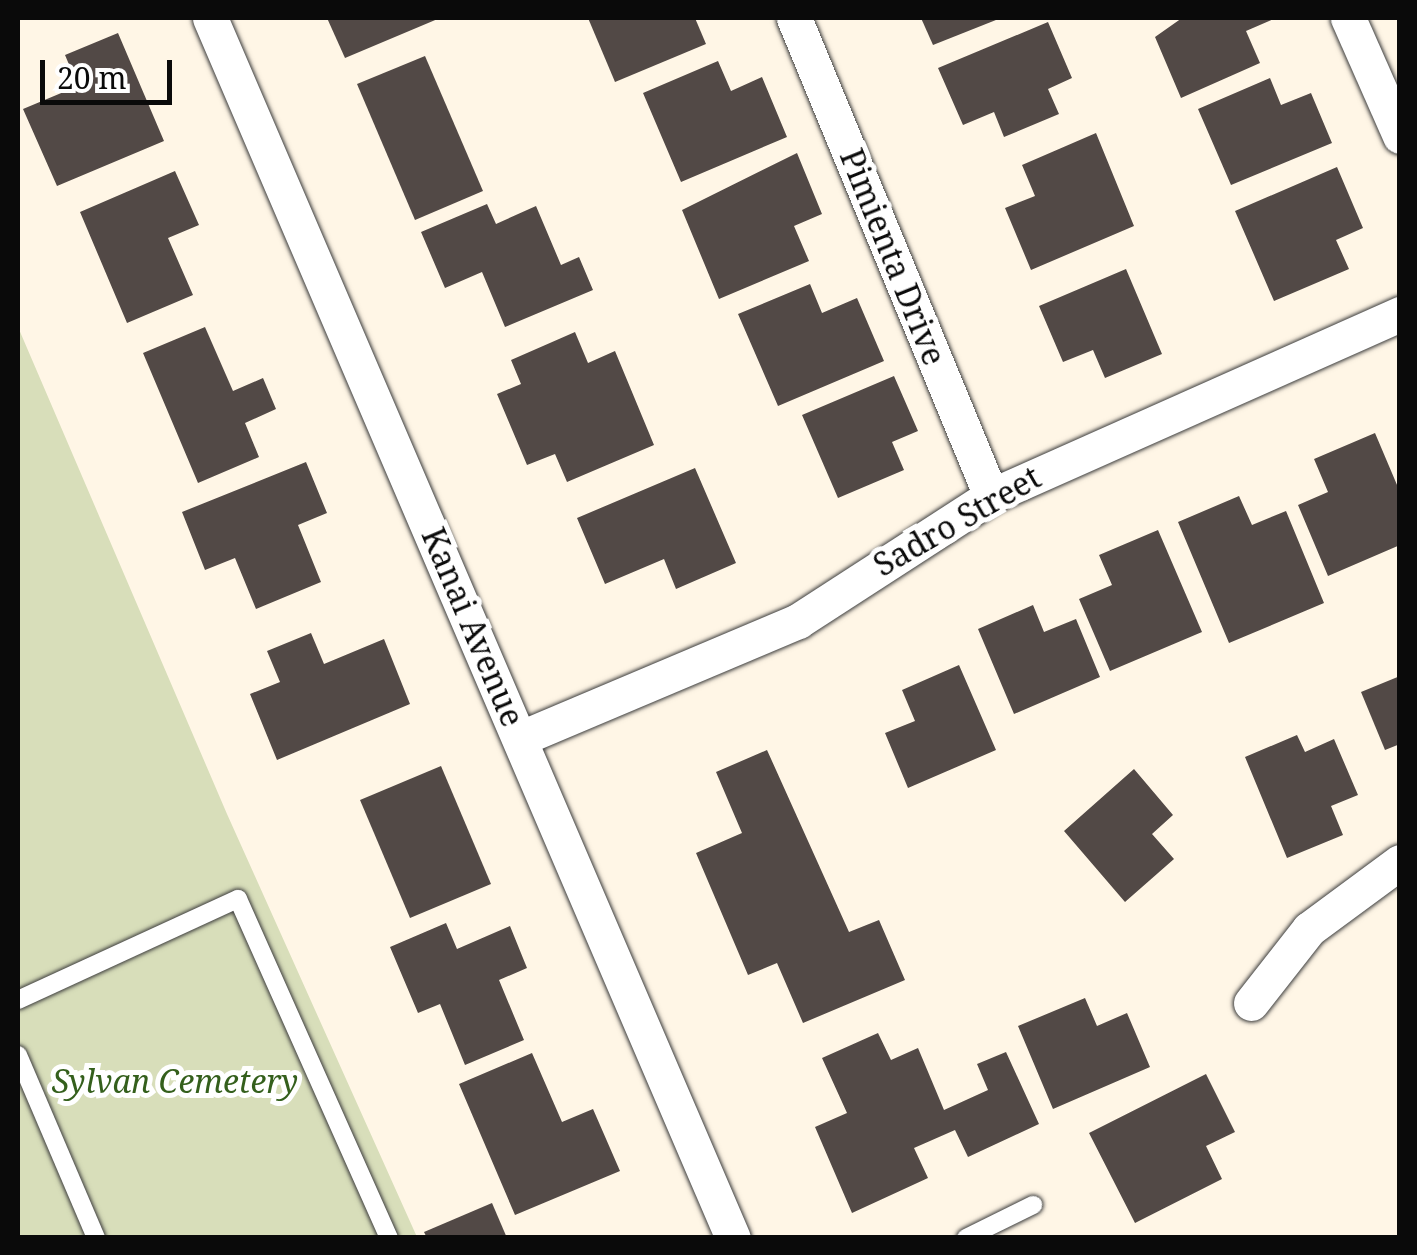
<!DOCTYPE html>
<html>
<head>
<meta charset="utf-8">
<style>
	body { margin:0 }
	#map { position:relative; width:1417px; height:1255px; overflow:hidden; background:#fff6e6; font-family:"Noto Serif",serif }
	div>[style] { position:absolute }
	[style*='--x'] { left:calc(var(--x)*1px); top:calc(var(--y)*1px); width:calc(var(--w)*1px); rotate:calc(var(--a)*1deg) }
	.cemetery>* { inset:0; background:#d8deba }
	.building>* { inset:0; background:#524946 }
	.roads { filter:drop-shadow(0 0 2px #3d3d3d) drop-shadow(0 0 2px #3d3d3d) }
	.service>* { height:18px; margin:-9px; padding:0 9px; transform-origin:9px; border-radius:9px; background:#fff }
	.minor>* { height:35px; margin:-17.5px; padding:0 17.5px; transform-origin:17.5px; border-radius:17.5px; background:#fff }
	span { translate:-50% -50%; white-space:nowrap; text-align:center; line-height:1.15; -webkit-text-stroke:10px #fff; paint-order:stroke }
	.street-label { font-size:32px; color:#0a0a0a }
	.park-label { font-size:32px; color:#345f1c; font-style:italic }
	.frame { position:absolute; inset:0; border:20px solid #0a0a0a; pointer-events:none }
	.scale { position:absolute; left:40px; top:60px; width:132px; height:45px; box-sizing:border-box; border:5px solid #0a0a0a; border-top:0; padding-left:12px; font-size:30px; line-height:35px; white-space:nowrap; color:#0a0a0a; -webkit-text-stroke:8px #fff; paint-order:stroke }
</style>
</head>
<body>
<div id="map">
	<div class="cemetery">
		<div style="clip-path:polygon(18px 327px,227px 814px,417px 1237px,18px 1237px)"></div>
	</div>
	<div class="building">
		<div style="clip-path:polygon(327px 18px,440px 18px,345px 58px)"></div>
		<div style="clip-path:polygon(588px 18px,695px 18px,706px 44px,615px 82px)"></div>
		<div style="clip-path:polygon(921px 18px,1001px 18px,933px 45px)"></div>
		<div style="clip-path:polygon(1182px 18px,1276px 18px,1246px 31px,1260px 63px,1181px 98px,1155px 37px)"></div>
		<div style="clip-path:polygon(1048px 22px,1072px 78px,1048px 89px,1059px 114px,1004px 137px,994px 112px,963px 125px,938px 68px)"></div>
		<div style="clip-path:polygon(118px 33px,164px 141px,57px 186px,23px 109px,78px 86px,65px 55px)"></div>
		<div style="clip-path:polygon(425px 56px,483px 191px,415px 220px,357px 84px)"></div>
		<div style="clip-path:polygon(718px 61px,731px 91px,762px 77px,787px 137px,681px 182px,643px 93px)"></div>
		<div style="clip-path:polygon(1270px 78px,1281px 105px,1311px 93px,1332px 143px,1231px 185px,1198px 109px)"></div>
		<div style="clip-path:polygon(1096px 133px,1134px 226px,1031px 270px,1005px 208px,1035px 196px,1022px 165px)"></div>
		<div style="clip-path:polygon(797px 153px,822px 214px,794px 226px,809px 261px,719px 299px,682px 210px)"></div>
		<div style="clip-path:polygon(1337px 167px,1363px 228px,1336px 240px,1349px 269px,1274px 301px,1235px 211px)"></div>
		<div style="clip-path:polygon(175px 171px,199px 225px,168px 238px,193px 295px,127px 323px,80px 212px)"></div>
		<div style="clip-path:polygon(487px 204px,496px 224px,536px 206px,561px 265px,579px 257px,593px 290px,505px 327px,482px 272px,445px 288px,421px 232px)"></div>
		<div style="clip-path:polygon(1126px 269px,1162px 354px,1105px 378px,1093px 350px,1063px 362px,1039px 306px)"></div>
		<div style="clip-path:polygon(810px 284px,822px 313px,857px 298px,884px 361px,778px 406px,738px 314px)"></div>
		<div style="clip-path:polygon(205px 327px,233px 391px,263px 378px,276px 409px,245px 423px,259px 457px,198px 483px,143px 353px)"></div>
		<div style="clip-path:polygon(575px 332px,588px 363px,615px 351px,654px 445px,567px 482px,555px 454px,527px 465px,497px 394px,521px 384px,511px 360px)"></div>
		<div style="clip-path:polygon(894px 376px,918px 431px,892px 442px,904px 470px,838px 498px,802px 415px)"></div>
		<div style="clip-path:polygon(1375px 433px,1400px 492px,1400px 545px,1328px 576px,1298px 505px,1328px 492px,1314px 459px)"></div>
		<div style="clip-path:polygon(306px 462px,327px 513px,298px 525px,321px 582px,256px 609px,235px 558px,205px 570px,182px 512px)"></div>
		<div style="clip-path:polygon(695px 468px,736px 563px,676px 589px,664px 559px,605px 584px,577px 518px)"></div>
		<div style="clip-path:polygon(1239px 496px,1252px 525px,1286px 511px,1324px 603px,1229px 643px,1178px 522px)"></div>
		<div style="clip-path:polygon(1158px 530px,1202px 632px,1110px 671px,1079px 599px,1112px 585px,1099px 555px)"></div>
		<div style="clip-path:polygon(1033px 605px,1044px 632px,1076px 619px,1100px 677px,1014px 714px,978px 629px)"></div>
		<div style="clip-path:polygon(311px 633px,324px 664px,384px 639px,410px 704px,277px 760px,250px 694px,280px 682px,267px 651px)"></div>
		<div style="clip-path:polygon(959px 665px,996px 750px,908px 788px,885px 733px,915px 721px,902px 690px)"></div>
		<div style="clip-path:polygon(1400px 676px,1400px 744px,1385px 750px,1361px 692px)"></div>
		<div style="clip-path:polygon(1297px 735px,1305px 752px,1334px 739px,1358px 795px,1331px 806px,1343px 835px,1287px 858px,1245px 757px)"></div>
		<div style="clip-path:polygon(767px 750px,849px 932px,879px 920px,905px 980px,803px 1023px,777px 963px,748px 975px,696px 853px,742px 833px,716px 772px)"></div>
		<div style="clip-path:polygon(441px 766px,491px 884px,410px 918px,360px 800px)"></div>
		<div style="clip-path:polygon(1134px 769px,1173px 815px,1152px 834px,1174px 859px,1125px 902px,1064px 831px)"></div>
		<div style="clip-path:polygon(446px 923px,457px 949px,510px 926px,527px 968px,499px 980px,524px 1040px,465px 1065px,440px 1004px,418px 1013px,390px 947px)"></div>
		<div style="clip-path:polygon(1085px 998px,1097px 1026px,1127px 1013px,1150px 1067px,1053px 1109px,1018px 1026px)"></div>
		<div style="clip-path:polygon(878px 1033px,891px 1060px,918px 1048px,944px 1110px,988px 1090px,977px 1064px,1006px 1052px,1039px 1124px,968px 1157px,955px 1130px,914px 1148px,928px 1178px,852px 1213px,815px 1127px,847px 1113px,822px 1058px)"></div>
		<div style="clip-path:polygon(532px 1053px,562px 1122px,593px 1109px,620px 1171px,515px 1215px,459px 1084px)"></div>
		<div style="clip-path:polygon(1206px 1074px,1235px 1132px,1206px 1146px,1222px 1179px,1135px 1223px,1089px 1133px)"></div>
		<div style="clip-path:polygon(492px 1203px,507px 1238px,427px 1238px,424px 1232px)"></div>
	</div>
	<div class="roads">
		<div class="service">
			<div style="--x:18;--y:1000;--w:242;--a:-24.7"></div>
			<div style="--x:238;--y:899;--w:371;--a:66"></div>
			<div style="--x:18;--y:1055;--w:199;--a:66.9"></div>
			<div style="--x:966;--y:1238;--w:75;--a:-26.2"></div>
		</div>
		<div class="minor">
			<div style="--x:210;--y:18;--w:1327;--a:66.8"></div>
			<div style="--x:794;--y:18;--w:517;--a:67.6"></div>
			<div style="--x:1348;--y:18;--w:129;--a:66.2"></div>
			<div style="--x:521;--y:738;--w:301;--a:-22.9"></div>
			<div style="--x:798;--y:621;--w:230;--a:-32.9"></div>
			<div style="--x:991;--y:496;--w:448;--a:-24"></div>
			<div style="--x:1251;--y:1003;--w:94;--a:-51.9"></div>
			<div style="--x:1309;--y:929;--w:113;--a:-36.4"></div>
		</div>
	</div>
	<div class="street-label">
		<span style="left:893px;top:257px;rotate:68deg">Pimienta Drive</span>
		<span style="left:957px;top:521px;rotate:-30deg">Sadro Street</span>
		<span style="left:473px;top:627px;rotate:67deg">Kanai Avenue</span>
	</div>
	<div class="park-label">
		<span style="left:175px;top:1081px">Sylvan Cemetery</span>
	</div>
	<div class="frame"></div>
	<div class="scale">20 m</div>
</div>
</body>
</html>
